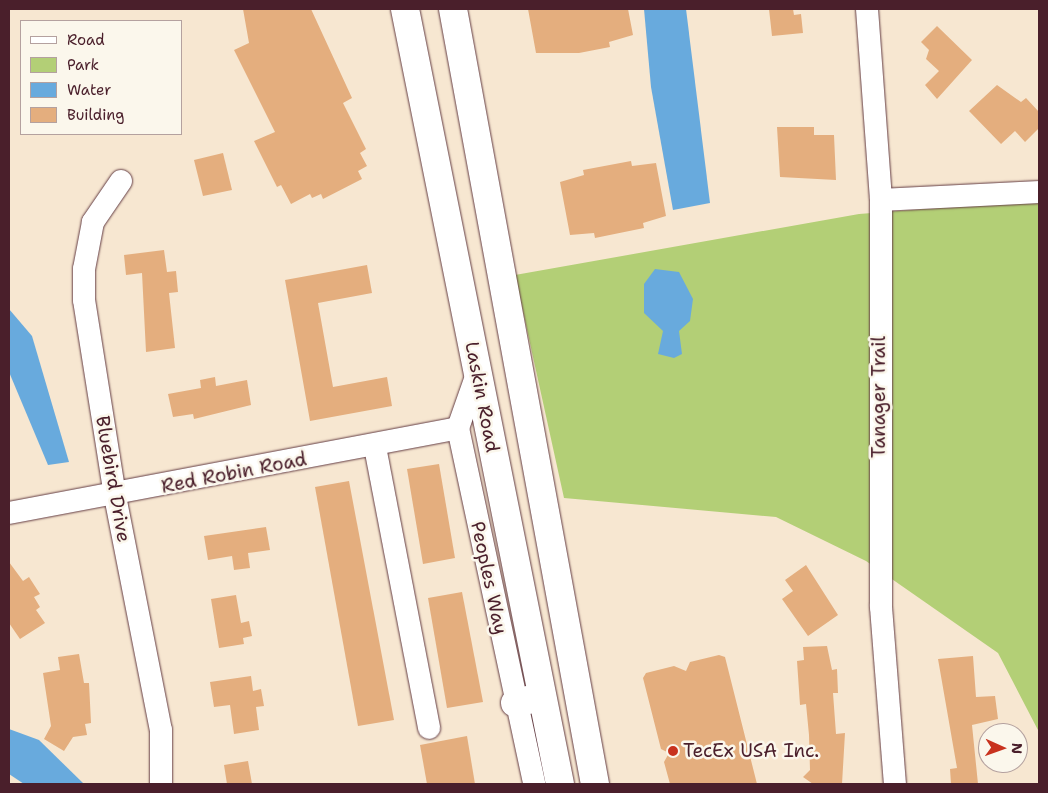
<!DOCTYPE html>
<html>
<head>
<meta charset="utf-8">
<style>
	body { margin:0 }
	#map { position:relative; width:1048px; height:793px; overflow:hidden; background:#f7e7d1; font-family:"Shantell Sans",sans-serif }
	div>[style] { position:absolute }
	[style*='--x'] { left:calc(var(--x)*1px); top:calc(var(--y)*1px); width:calc(var(--w)*1px); rotate:calc(var(--a)*1deg) }
	.green>* { inset:0; background:#b3cf76 }
	.water>* { inset:0; background:#68aadd }
	.building>* { inset:0; background:#e4ae7e }
	.roads { filter:drop-shadow(0 0 1px #643d44) drop-shadow(0 0 1px #643d44) }
	.minor>* { height:22px; margin:-11px; padding:0 11px; transform-origin:11px; border-radius:11px; background:#fff }
	.primary>* { height:28px; margin:-14px; padding:0 14px; transform-origin:14px; border-radius:14px; background:#fff }
	.dots>* { width:14px; height:14px; translate:-50% -50%; box-sizing:border-box; border:2px solid #fbf7ec; border-radius:50% }
	span { translate:-50% -50%; white-space:nowrap; text-align:center; line-height:1.15; -webkit-text-stroke:5px #fbf7ec; paint-order:stroke }
	.street-label { font-size:19px; color:#4a1f2b }
	.poi-label { font-size:19px; color:#4a1f2b }
	.left { translate:0 -50%; text-align:left }
	.frame { position:absolute; inset:0; border:10px solid #4a1f2b; pointer-events:none }
	.legend { position:absolute; left:20px; top:20px; width:162px; height:115px; box-sizing:border-box; background:#fbf7ec; border:1px solid #b4a19f; margin:0; padding:6px 9px; list-style:none; font-size:15px; color:#4a1f2b }
	.legend li { display:flex; align-items:center; gap:10px; height:25px }
	.legend b { width:25px; border:1px solid #b4a19f }
	.north { position:absolute; left:978px; top:723px; width:50px; height:50px; box-sizing:border-box; background:#fbf7ec; border:1px solid #b4a19f; border-radius:50%; rotate:92deg; font-size:14px; font-weight:700; line-height:20px; text-align:center; color:#4a1f2b }
	.north::after { content:''; display:block; margin:auto; width:18px; height:22px; background:#c8321e; clip-path:polygon(50% 0,100% 100%,50% 72%,0 100%) }
</style>
</head>
<body>
<div id="map">
	<div class="green">
		<div style="clip-path:polygon(1039px 200px,1039px 732px,998px 653px,866px 561px,776px 517px,564px 498px,515px 275px,859px 214px)"></div>
	</div>
	<div class="water">
		<div style="clip-path:polygon(644px 9px,686px 9px,710px 203px,673px 210px,651px 87px)"></div>
		<div style="clip-path:polygon(655px 269px,679px 272px,693px 299px,690px 321px,679px 331px,682px 354px,674px 358px,658px 354px,663px 331px,644px 313px,644px 284px)"></div>
		<div style="clip-path:polygon(9px 309px,32px 336px,69px 462px,48px 465px,9px 372px)"></div>
		<div style="clip-path:polygon(9px 729px,39px 740px,84px 784px,24px 784px,9px 774px)"></div>
	</div>
	<div class="building">
		<div style="clip-path:polygon(243px 9px,311px 9px,352px 98px,343px 103px,366px 149px,360px 153px,367px 166px,358px 171px,362px 179px,323px 199px,321px 194px,312px 198px,310px 194px,291px 204px,281px 185px,277px 187px,254px 141px,275px 132px,234px 50px,249px 43px)"></div>
		<div style="clip-path:polygon(528px 9px,628px 9px,633px 35px,609px 42px,610px 47px,579px 53px,536px 53px)"></div>
		<div style="clip-path:polygon(769px 9px,793px 9px,794px 15px,801px 14px,803px 33px,772px 36px)"></div>
		<div style="clip-path:polygon(937px 26px,972px 60px,937px 99px,925px 85px,939px 71px,926px 59px,929px 50px,921px 42px)"></div>
		<div style="clip-path:polygon(997px 85px,1021px 102px,1026px 98px,1039px 112px,1039px 128px,1025px 142px,1015px 131px,1001px 144px,969px 111px)"></div>
		<div style="clip-path:polygon(777px 127px,814px 127px,814px 135px,834px 135px,836px 180px,780px 177px)"></div>
		<div style="clip-path:polygon(223px 153px,232px 190px,203px 196px,194px 160px)"></div>
		<div style="clip-path:polygon(631px 161px,632px 166px,656px 163px,666px 216px,643px 223px,644px 228px,595px 238px,594px 233px,570px 235px,560px 182px,584px 175px,583px 170px)"></div>
		<div style="clip-path:polygon(164px 250px,167px 272px,176px 271px,178px 292px,169px 293px,175px 348px,146px 352px,142px 273px,126px 275px,124px 255px)"></div>
		<div style="clip-path:polygon(367px 265px,372px 293px,318px 303px,333px 387px,387px 377px,392px 406px,310px 421px,285px 280px)"></div>
		<div style="clip-path:polygon(215px 377px,216px 386px,247px 380px,251px 405px,194px 419px,193px 414px,173px 417px,168px 394px,201px 388px,200px 380px)"></div>
		<div style="clip-path:polygon(439px 464px,455px 558px,423px 564px,407px 469px)"></div>
		<div style="clip-path:polygon(349px 481px,394px 720px,358px 726px,315px 487px)"></div>
		<div style="clip-path:polygon(266px 527px,270px 550px,248px 553px,250px 568px,234px 570px,232px 556px,208px 560px,204px 536px)"></div>
		<div style="clip-path:polygon(9px 562px,23px 581px,29px 577px,40px 594px,34px 597px,40px 607px,36px 610px,45px 623px,20px 639px,9px 623px)"></div>
		<div style="clip-path:polygon(806px 565px,838px 615px,808px 636px,782px 599px,793px 591px,785px 580px)"></div>
		<div style="clip-path:polygon(462px 592px,483px 702px,447px 708px,428px 598px)"></div>
		<div style="clip-path:polygon(236px 595px,241px 623px,249px 621px,252px 636px,243px 638px,244px 644px,219px 648px,211px 599px)"></div>
		<div style="clip-path:polygon(827px 646px,832px 670px,837px 669px,838px 693px,833px 693px,836px 734px,845px 733px,842px 784px,813px 784px,803px 777px,810px 770px,809px 735px,806px 704px,800px 705px,797px 661px,804px 660px,803px 647px)"></div>
		<div style="clip-path:polygon(79px 654px,84px 683px,89px 683px,91px 723px,85px 724px,87px 735px,73px 737px,64px 751px,44px 739px,51px 726px,43px 673px,60px 670px,58px 657px)"></div>
		<div style="clip-path:polygon(719px 655px,725px 657px,757px 784px,670px 784px,664px 762px,669px 753px,661px 749px,643px 678px,646px 673px,674px 666px,686px 671px,690px 662px)"></div>
		<div style="clip-path:polygon(973px 656px,976px 697px,995px 696px,998px 719px,972px 725px,978px 784px,951px 784px,950px 769px,957px 768px,938px 659px)"></div>
		<div style="clip-path:polygon(251px 676px,253px 691px,261px 689px,264px 706px,256px 707px,259px 730px,234px 734px,230px 705px,214px 707px,210px 682px)"></div>
		<div style="clip-path:polygon(467px 736px,475px 784px,427px 784px,420px 745px)"></div>
		<div style="clip-path:polygon(248px 761px,252px 784px,227px 784px,224px 765px)"></div>
	</div>
	<div class="roads">
		<div class="minor">
			<div style="--x:867;--y:9;--w:192;--a:85.8"></div>
			<div style="--x:881;--y:200;--w:407;--a:90"></div>
			<div style="--x:881;--y:607;--w:178;--a:85.5"></div>
			<div style="--x:121;--y:181;--w:50;--a:124.3"></div>
			<div style="--x:93;--y:222;--w:48;--a:100.8"></div>
			<div style="--x:84;--y:269;--w:31;--a:90"></div>
			<div style="--x:84;--y:300;--w:198;--a:81"></div>
			<div style="--x:115;--y:496;--w:238;--a:78.9"></div>
			<div style="--x:161;--y:730;--w:54;--a:90"></div>
			<div style="--x:881;--y:200;--w:158;--a:-2.9"></div>
			<div style="--x:477;--y:374;--w:57;--a:109.4"></div>
			<div style="--x:458;--y:428;--w:364;--a:77.9"></div>
			<div style="--x:375;--y:447;--w:286;--a:79.1"></div>
			<div style="--x:9;--y:513;--w:457;--a:-10.7"></div>
		</div>
		<div class="primary">
			<div style="--x:405;--y:9;--w:790;--a:78.69"></div>
			<div style="--x:453;--y:9;--w:788;--a:79.62"></div>
			<div style="--x:515;--y:703;--w:27;--a:-13"></div>
		</div>
	</div>
	<div class="dots">
		<div style="left:673px;top:751px;background:#c8321e"></div>
	</div>
	<div class="street-label">
		<span style="left:482px;top:397px;rotate:79deg">Laskin Road</span>
		<span style="left:879px;top:397px;rotate:-90deg">Tanager Trail</span>
		<span style="left:234px;top:473px;rotate:-11deg">Red Robin Road</span>
		<span style="left:113px;top:479px;rotate:80deg">Bluebird Drive</span>
		<span style="left:489px;top:578px;rotate:78deg">Peoples Way</span>
	</div>
	<div class="poi-label">
		<span class="left" style="left:683px;top:751px">TecEx USA Inc.</span>
	</div>
	<div class="frame"></div>
	<ul class="legend">
	<li><b style="height:6px;background:#fff"></b>Road</li>
	<li><b style="height:14px;background:#b3cf76"></b>Park</li>
	<li><b style="height:14px;background:#68aadd"></b>Water</li>
	<li><b style="height:14px;background:#e4ae7e"></b>Building</li>
	</ul>
	<div class="north">N</div>
</div>
</body>
</html>
